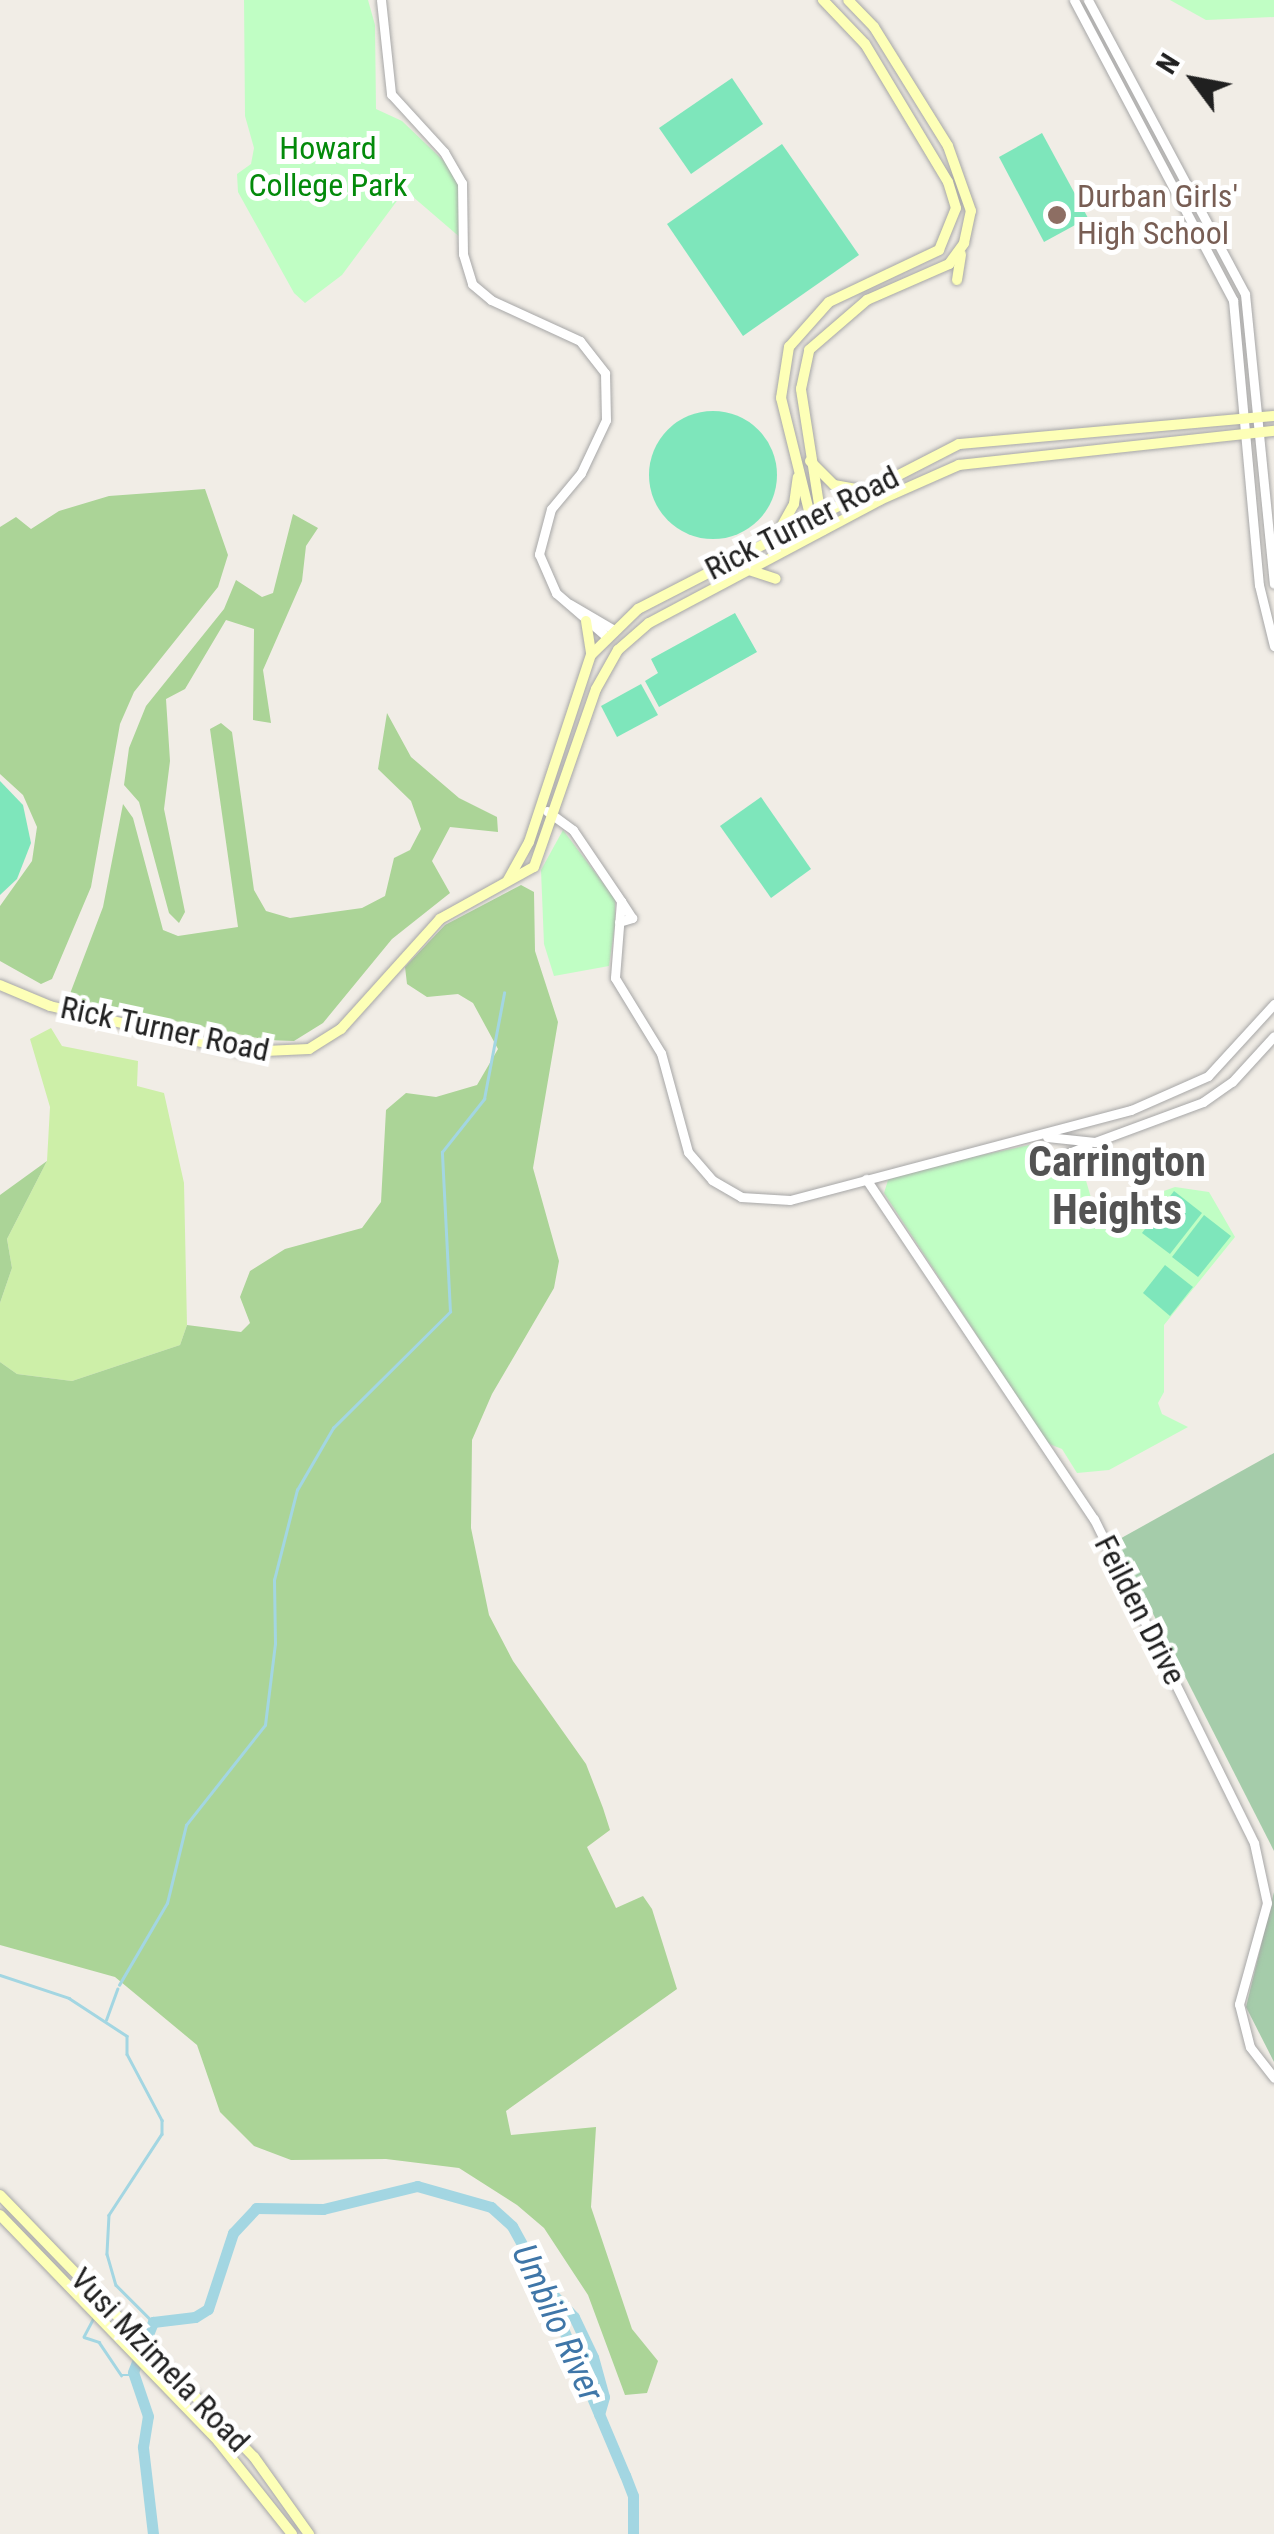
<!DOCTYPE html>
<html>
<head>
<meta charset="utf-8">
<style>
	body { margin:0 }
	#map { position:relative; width:1274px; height:2534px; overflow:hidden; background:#f1ede6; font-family:"Roboto Condensed",sans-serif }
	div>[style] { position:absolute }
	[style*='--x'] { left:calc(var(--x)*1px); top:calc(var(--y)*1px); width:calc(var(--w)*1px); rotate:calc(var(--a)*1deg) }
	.grass>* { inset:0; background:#cdefa8 }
	.forest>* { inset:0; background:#abd497 }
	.cemetery>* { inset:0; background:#a5ccaa }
	.park>* { inset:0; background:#c0fec4 }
	.pitch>* { inset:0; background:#7ee6bb }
	.round { border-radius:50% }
	.stream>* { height:2.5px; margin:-1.25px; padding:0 1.25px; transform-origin:1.25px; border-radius:1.25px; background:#a3d6e2 }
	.river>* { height:11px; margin:-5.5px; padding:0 5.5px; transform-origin:5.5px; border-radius:5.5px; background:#a3d6e2 }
	.roads { filter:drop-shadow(0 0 2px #a7a7a7) drop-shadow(0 0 2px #a7a7a7) }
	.tertiary>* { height:9px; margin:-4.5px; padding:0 4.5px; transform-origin:4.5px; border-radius:4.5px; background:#fff }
	.secondary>* { height:10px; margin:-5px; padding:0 5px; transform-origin:5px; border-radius:5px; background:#fdffb7 }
	.dots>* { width:28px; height:28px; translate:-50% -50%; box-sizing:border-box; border:5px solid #fff; border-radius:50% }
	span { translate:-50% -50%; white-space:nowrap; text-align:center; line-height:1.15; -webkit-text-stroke:10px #fff; paint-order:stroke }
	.park-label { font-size:32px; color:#038a0a }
	.education-label { font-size:32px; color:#785e54 }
	.left { translate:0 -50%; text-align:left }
	.street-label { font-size:32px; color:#202020 }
	.water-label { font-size:35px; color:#3f76a8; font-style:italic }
	.district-label { font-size:42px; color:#535353; font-weight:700 }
	.north { position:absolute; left:1144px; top:30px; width:100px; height:100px; -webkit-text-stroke:8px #fff; paint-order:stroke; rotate:302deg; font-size:28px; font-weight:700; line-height:40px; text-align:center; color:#202020 }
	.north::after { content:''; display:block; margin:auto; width:35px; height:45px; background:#202020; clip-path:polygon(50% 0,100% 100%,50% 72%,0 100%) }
</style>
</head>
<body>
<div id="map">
	<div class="grass">
		<div style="clip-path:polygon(51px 1028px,62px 1046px,138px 1061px,137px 1086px,164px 1093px,184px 1183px,187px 1325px,180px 1345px,72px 1381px,17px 1374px,0 1362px,0 1303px,12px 1268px,7px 1239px,47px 1161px,50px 1107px,30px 1039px)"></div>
	</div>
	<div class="forest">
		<div style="clip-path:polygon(205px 489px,228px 555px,218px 587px,134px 692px,120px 724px,91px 887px,52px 979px,41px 984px,0 961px,0 906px,32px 861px,37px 827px,23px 795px,0 774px,0 527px,16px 517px,31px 529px,59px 511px,109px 496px)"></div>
		<div style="clip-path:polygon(293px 514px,318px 528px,306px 546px,302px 581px,263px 670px,271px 723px,253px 720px,254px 629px,226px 620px,185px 689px,166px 699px,170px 761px,164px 809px,185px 912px,179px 923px,169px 913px,139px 802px,124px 785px,129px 748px,146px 706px,224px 609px,236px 580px,262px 597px,273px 593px)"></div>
		<div style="clip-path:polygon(387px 713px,411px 757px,459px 798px,497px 817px,498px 832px,450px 827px,432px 861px,450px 893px,392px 939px,323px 1023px,294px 1041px,267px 1040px,68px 999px,103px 907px,123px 804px,133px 818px,163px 930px,178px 936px,238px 927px,210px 729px,221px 723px,232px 732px,254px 890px,266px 911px,290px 918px,362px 908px,385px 896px,394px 858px,410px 850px,421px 829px,411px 801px,378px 769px)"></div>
		<div style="clip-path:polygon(521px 885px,534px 892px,535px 951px,558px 1022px,533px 1168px,559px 1261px,554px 1288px,492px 1394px,472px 1440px,471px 1528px,489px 1615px,513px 1661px,586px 1764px,603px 1808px,610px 1830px,587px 1847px,616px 1908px,643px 1896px,652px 1909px,677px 1989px,506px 2111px,511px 2135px,596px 2127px,591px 2207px,632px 2329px,658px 2361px,647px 2393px,625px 2395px,588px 2295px,544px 2228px,517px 2205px,459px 2168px,386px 2159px,291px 2160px,254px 2146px,220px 2112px,197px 2045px,115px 1977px,0 1945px,0 1362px,17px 1374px,72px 1381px,180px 1345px,187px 1325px,241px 1332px,250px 1323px,240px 1297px,250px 1271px,285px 1249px,362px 1228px,381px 1202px,386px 1110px,406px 1093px,436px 1097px,477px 1085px,498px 1049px,473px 1003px,458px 994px,427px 997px,407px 984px,405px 967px,445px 925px)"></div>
		<div style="clip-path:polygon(47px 1161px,7px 1239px,12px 1268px,0 1303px,0 1195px)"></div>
	</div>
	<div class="cemetery">
		<div style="clip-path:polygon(1274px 1453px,1274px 1851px,1116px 1541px)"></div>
		<div style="clip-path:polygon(1274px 1892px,1274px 2062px,1246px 2007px)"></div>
	</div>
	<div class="park">
		<div style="clip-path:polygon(244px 0,368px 0,375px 25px,376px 109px,402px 121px,449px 166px,459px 186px,462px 239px,405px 190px,342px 275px,305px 303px,294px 293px,238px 192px,237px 174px,251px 164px,254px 148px,245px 116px)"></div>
		<div style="clip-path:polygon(1170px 0,1274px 0,1274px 17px,1206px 20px)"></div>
		<div style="clip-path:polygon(563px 830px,615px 899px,615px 924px,609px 966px,554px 976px,544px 944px,541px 870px)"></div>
		<div style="clip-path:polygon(1039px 1143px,1051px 1162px,1078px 1153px,1096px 1215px,1175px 1187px,1209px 1192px,1235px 1237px,1164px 1325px,1164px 1392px,1158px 1403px,1162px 1414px,1188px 1427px,1109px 1470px,1077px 1473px,1062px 1449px,1047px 1443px,884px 1193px,888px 1180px,919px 1168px)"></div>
	</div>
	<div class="pitch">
		<div style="clip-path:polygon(732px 78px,763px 124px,691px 174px,659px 128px)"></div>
		<div style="clip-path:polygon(1042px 133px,1088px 218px,1044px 242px,999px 157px)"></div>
		<div style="clip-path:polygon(782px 144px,859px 255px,743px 336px,667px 224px)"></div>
		<div class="round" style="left:649px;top:411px;width:128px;height:128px"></div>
		<div style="clip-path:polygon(735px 613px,757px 652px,659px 707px,645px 681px,658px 673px,651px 659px)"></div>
		<div style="clip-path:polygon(641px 684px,658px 715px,617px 737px,601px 706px)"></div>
		<div style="clip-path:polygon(0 781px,23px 805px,31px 843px,17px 879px,0 895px)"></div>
		<div style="clip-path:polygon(761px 797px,811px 869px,771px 898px,720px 826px)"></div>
		<div style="clip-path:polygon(1174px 1191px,1202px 1213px,1170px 1254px,1142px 1233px)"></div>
		<div style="clip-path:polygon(1204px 1215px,1231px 1236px,1198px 1277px,1172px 1257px)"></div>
		<div style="clip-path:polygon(1165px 1265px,1193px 1287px,1170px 1316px,1143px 1293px)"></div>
	</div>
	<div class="stream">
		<div style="--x:0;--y:1975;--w:73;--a:18.4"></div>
		<div style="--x:69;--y:1998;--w:69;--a:33.2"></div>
		<div style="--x:127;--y:2036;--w:18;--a:90"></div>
		<div style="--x:127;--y:2054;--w:75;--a:62.1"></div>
		<div style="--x:162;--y:2120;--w:14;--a:90"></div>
		<div style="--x:162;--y:2134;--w:97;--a:123.2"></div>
		<div style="--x:109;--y:2215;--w:39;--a:93"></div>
		<div style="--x:107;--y:2254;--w:32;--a:74"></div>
		<div style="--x:116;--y:2285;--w:52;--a:45"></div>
		<div style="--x:119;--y:1985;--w:95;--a:-59.7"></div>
		<div style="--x:167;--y:1903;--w:80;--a:-76.3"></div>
		<div style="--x:186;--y:1825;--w:127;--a:-51.7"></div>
		<div style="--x:265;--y:1725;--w:82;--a:-83"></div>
		<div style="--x:275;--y:1644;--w:64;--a:-90.9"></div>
		<div style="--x:274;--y:1580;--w:93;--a:-75.7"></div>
		<div style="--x:297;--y:1490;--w:72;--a:-59.9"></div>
		<div style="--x:333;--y:1428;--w:165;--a:-44.8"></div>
		<div style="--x:450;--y:1312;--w:160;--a:-92.9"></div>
		<div style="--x:442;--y:1152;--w:68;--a:-51.6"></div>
		<div style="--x:484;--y:1099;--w:108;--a:-79.3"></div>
		<div style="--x:106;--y:2020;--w:33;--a:-70"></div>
		<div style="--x:94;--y:2318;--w:21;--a:118"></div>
		<div style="--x:84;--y:2337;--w:16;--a:18"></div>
		<div style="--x:99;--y:2342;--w:40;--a:56"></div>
		<div style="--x:121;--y:2375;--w:12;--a:0"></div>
	</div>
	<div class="river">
		<div style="--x:545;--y:2286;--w:42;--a:46.9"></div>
		<div style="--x:574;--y:2317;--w:44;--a:64.6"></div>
		<div style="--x:593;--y:2357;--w:41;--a:74.6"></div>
		<div style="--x:604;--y:2397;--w:18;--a:106"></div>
		<div style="--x:153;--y:2534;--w:88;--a:-96.6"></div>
		<div style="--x:143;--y:2447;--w:31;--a:-81"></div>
		<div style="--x:148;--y:2416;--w:46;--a:-108.8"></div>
		<div style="--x:133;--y:2372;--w:54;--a:-68.2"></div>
		<div style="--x:153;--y:2322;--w:42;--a:-6.8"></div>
		<div style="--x:195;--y:2317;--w:15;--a:-32"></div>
		<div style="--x:208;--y:2309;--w:80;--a:-71.8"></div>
		<div style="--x:233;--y:2233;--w:34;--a:-47"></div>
		<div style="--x:256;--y:2208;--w:67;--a:0.9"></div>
		<div style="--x:323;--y:2209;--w:97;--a:-13.7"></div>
		<div style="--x:417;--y:2186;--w:77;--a:15.8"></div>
		<div style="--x:491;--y:2207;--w:28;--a:42"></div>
		<div style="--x:512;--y:2226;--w:68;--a:61.2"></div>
		<div style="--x:545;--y:2286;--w:205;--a:67.1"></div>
		<div style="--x:625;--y:2475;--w:22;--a:69"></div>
		<div style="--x:633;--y:2496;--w:38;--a:90"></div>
	</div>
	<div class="roads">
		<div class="tertiary">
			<div style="--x:381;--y:0;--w:95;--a:83.9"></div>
			<div style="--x:391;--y:94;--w:79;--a:47.6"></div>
			<div style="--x:444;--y:152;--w:36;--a:60"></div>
			<div style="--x:462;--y:183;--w:71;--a:89.2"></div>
			<div style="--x:463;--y:254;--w:31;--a:73"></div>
			<div style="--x:472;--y:284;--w:25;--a:40"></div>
			<div style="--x:491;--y:300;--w:98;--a:24.7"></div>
			<div style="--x:580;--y:341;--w:41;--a:52"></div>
			<div style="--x:605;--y:373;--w:47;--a:88.8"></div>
			<div style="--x:606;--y:420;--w:59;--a:115.3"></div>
			<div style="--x:581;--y:473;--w:47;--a:129.8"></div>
			<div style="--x:551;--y:509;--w:47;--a:104.9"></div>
			<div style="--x:539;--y:554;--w:43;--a:66.4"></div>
			<div style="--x:556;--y:593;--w:67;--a:40.8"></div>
			<div style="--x:1074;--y:0;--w:340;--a:62.1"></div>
			<div style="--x:1233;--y:300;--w:286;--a:84.8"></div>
			<div style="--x:1259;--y:585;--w:63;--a:76.2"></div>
			<div style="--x:1088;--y:0;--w:333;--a:61.9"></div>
			<div style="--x:1245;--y:294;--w:291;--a:84.3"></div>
			<div style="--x:570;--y:604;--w:51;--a:30.6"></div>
			<div style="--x:547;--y:811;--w:32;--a:36"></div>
			<div style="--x:573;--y:830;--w:86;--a:55.9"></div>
			<div style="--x:621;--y:901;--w:77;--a:94.5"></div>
			<div style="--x:615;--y:978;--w:88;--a:58.5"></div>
			<div style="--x:661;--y:1053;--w:103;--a:74.7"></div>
			<div style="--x:688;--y:1152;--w:37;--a:49"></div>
			<div style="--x:712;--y:1180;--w:34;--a:30"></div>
			<div style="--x:741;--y:1197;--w:49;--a:3.5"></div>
			<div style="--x:790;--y:1200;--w:353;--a:-14.8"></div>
			<div style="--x:1131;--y:1110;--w:84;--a:-23.8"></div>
			<div style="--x:1208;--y:1076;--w:98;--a:-47.5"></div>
			<div style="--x:619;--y:922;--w:14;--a:-17"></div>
			<div style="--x:632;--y:918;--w:20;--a:-123"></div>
			<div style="--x:1047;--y:1137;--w:48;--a:5.9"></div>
			<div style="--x:1095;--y:1142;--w:115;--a:-20.3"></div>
			<div style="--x:1203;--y:1102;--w:35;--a:-35"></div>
			<div style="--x:1232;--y:1082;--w:62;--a:-47.6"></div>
			<div style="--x:1054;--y:1167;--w:11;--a:-63"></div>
			<div style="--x:1059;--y:1157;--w:31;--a:-22"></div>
			<div style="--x:866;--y:1179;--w:409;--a:56.2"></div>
			<div style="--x:1094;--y:1519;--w:361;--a:63.7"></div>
			<div style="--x:1254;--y:1843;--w:61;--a:77.8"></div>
			<div style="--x:1267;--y:1903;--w:105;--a:105.5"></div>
			<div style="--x:1239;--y:2004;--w:44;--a:75.7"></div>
			<div style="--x:1250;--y:2047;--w:39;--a:52"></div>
		</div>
		<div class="secondary">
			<div style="--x:957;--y:280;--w:26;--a:-81"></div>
			<div style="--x:810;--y:461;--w:34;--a:45"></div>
			<div style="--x:834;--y:485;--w:28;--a:10"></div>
			<div style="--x:812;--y:523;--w:129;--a:-103.9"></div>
			<div style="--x:781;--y:398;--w:52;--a:-81.1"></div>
			<div style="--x:789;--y:347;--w:60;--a:-48.4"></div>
			<div style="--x:829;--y:302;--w:122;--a:-25.3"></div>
			<div style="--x:939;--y:250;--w:45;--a:-68"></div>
			<div style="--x:956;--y:208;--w:27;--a:-107"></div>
			<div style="--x:948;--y:182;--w:161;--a:-121"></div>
			<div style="--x:865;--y:44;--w:61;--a:-133.7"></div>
			<div style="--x:823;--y:530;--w:143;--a:-98.9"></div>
			<div style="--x:801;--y:389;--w:40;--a:-78"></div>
			<div style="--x:809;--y:350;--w:77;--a:-40.8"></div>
			<div style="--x:867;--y:300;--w:90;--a:-23.7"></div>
			<div style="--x:949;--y:264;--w:26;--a:-54"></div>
			<div style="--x:964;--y:243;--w:33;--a:-78"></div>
			<div style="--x:971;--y:211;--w:69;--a:-109.5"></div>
			<div style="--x:948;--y:146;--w:140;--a:-121.9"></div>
			<div style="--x:874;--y:27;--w:37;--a:-134"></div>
			<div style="--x:779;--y:531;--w:31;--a:-61"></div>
			<div style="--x:794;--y:504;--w:27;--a:-82"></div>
			<div style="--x:749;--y:570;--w:28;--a:18"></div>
			<div style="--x:586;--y:621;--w:33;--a:81"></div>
			<div style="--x:508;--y:880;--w:43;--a:-61.1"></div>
			<div style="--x:529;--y:842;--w:197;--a:-71.7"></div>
			<div style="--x:591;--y:655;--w:66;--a:-44.4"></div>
			<div style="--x:638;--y:609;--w:361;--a:-27.2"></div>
			<div style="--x:959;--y:444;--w:316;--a:-5.1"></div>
			<div style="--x:0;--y:985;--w:54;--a:22.8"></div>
			<div style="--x:50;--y:1006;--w:198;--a:13.4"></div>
			<div style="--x:243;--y:1052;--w:66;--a:-2.6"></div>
			<div style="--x:309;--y:1049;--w:38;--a:-32"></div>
			<div style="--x:341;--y:1029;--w:148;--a:-48"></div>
			<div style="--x:440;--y:919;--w:107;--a:-29"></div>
			<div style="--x:534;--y:867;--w:188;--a:-70.8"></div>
			<div style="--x:596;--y:689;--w:45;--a:-60.6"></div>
			<div style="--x:618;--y:650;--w:41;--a:-41.1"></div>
			<div style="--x:649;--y:623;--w:262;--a:-28"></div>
			<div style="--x:880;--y:500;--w:86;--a:-23.9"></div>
			<div style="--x:959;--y:465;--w:317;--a:-6.2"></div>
			<div style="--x:0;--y:2195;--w:365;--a:45.9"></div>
			<div style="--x:254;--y:2457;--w:95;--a:54.5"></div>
			<div style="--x:0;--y:2215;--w:314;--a:46"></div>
			<div style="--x:218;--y:2441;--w:119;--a:51.5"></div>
		</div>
	</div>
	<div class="dots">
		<div style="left:1057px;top:215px;background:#8d6e63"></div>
	</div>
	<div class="park-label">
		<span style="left:328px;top:167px">Howard<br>College Park</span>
	</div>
	<div class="education-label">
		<span class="left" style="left:1077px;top:215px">Durban Girls'<br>High School</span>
	</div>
	<div class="street-label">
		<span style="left:802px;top:523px;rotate:-27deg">Rick Turner Road</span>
		<span style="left:165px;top:1029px;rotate:12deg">Rick Turner Road</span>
		<span style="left:1140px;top:1610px;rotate:63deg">Feilden Drive</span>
		<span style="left:160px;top:2360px;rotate:46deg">Vusi Mzimela Road</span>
	</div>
	<div class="water-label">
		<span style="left:557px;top:2323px;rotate:65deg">Umbilo River</span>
	</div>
	<div class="district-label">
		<span style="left:1117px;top:1186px">Carrington<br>Heights</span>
	</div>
	<div class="north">N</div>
</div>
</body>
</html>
